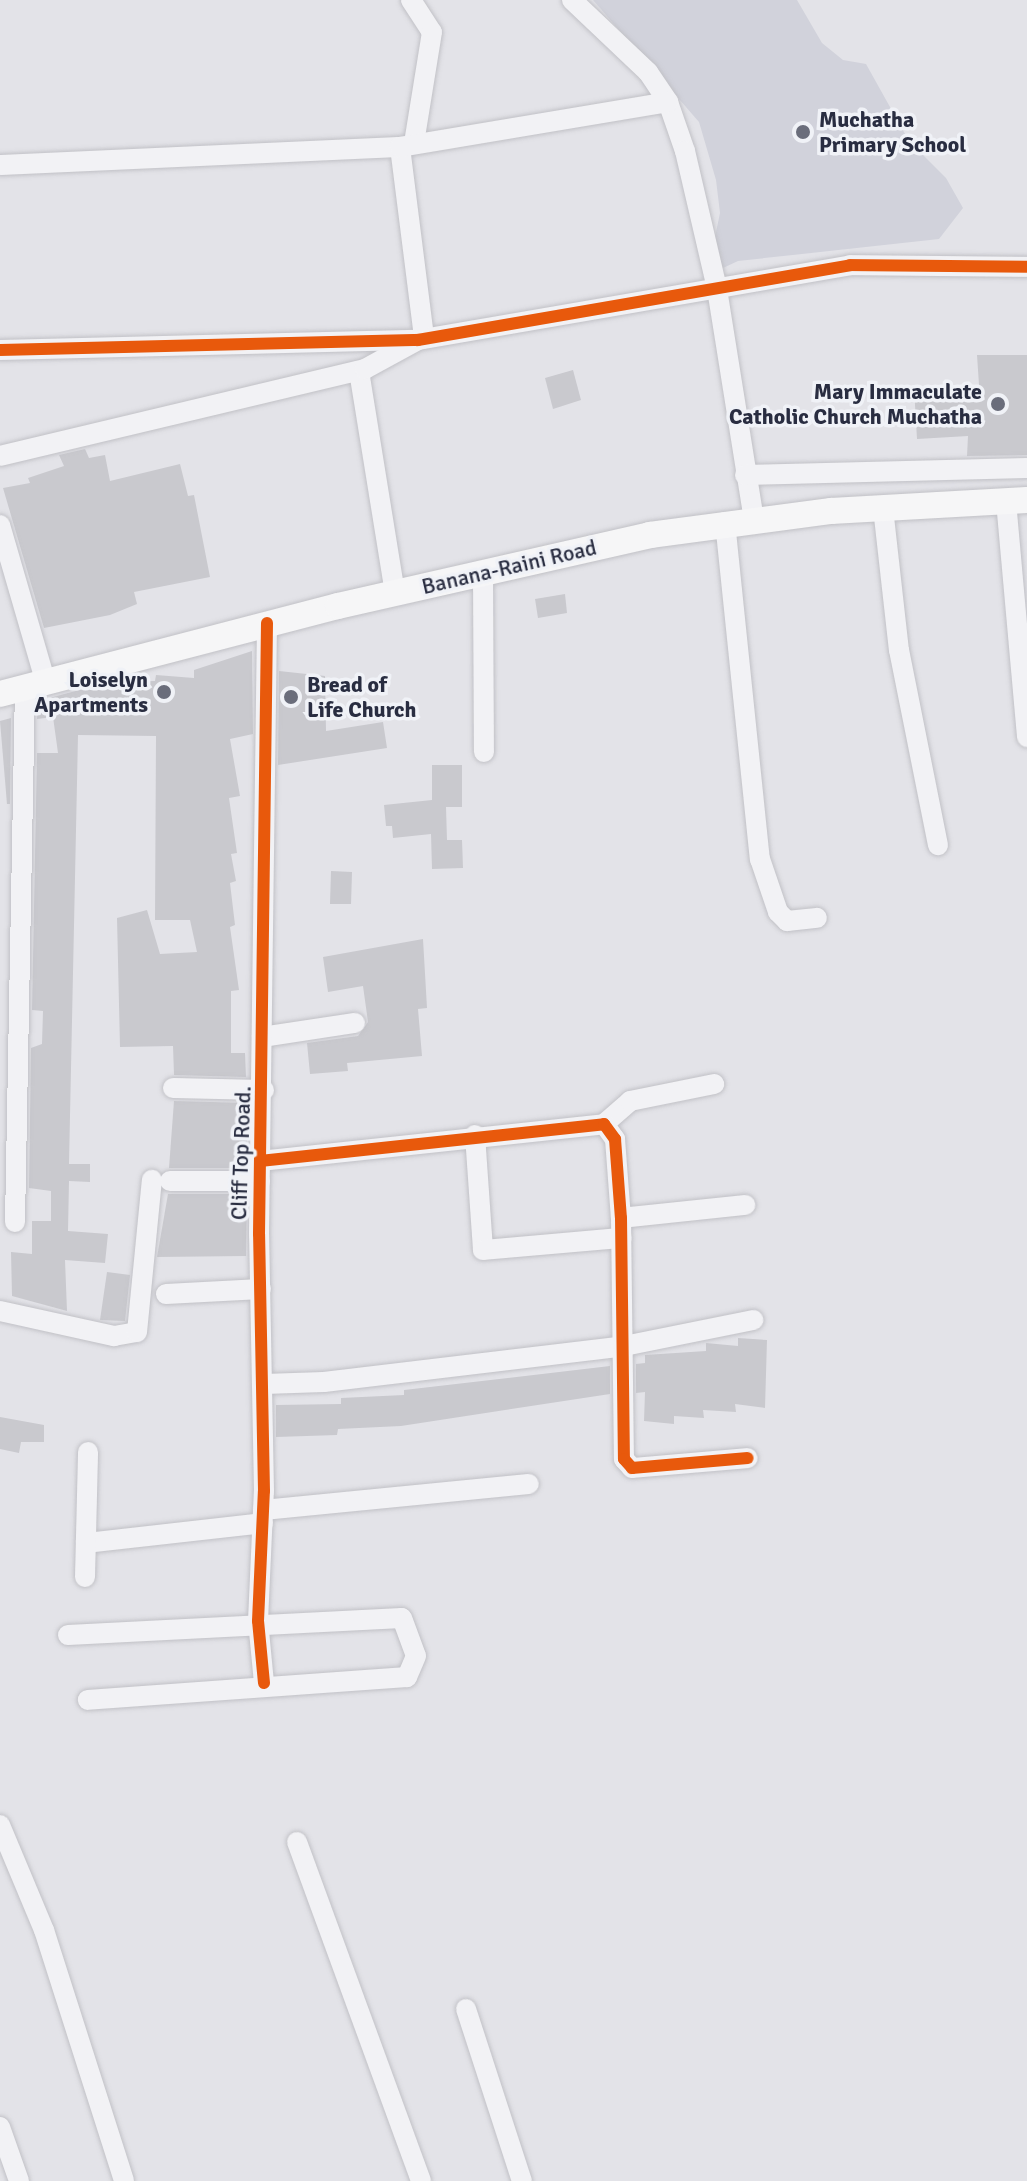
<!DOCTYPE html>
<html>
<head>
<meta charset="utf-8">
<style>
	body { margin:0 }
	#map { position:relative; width:1027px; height:2181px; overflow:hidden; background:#e3e3e8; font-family:Signika,sans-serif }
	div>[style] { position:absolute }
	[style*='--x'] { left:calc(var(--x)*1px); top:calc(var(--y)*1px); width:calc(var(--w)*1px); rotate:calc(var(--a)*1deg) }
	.built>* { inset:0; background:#d1d2db }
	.building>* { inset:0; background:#c9c9ce }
	.roads { filter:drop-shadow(0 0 2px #c1c1c6) drop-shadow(0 0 2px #c1c1c6) }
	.minor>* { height:20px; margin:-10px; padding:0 10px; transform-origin:10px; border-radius:10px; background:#f2f2f5 }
	.major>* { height:26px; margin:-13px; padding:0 13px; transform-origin:13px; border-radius:13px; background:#f6f6f7 }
	.cycleway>* { height:12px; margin:-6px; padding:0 6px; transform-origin:6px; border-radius:6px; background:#e8590c }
	.dots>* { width:22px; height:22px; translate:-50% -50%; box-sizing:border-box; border:4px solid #f0f2f7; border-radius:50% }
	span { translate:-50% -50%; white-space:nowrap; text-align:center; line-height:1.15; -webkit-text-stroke:7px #f0f2f7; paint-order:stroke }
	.poi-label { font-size:22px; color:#292d41; font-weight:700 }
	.left { translate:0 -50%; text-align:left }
	.right { translate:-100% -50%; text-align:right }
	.street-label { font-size:22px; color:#292d41 }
</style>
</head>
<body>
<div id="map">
	<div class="built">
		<div style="clip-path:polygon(593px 0,797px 0,822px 43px,843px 60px,866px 64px,909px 141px,946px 178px,963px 208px,939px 239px,738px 261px,723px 268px,714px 242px,720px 213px,716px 180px,699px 122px)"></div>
	</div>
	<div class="building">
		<div style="clip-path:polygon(977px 355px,1027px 355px,1027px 455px,967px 456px,968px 436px,917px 439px,914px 388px,946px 386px,947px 398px,979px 385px)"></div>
		<div style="clip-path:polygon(573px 370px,581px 400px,553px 409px,545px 378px)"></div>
		<div style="clip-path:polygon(85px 449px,89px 458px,105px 455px,110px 481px,180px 464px,188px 496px,194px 495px,210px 577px,134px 592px,137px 604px,110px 615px,44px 628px,3px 488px,30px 483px,28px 478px,64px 466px,59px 455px)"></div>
		<div style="clip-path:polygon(565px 594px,567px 613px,538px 618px,535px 599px)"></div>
		<div style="clip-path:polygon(252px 651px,253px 734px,230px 739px,240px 796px,229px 798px,237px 853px,231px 854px,236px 881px,230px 883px,235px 925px,230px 927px,239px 990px,231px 991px,231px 1053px,245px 1053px,246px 1077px,174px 1075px,173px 1046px,120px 1047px,117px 918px,147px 910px,160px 954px,197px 952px,190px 920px,155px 920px,156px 736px,78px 735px,69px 1164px,90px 1164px,90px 1182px,69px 1181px,68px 1231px,108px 1234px,105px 1263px,65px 1260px,67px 1311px,12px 1296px,11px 1252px,32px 1254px,32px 1221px,51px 1221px,51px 1191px,29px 1188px,31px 1048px,42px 1044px,43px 1011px,32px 1010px,37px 753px,58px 753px,53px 717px,37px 719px,38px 701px,87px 688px,121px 688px,121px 682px,155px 681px,156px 675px,194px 678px,194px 670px)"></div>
		<div style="clip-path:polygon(279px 671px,325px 676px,326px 731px,383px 722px,387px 748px,278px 765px)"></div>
		<div style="clip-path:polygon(11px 718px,10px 804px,7px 804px,0 721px)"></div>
		<div style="clip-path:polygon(432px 765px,462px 765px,462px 807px,446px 807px,447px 840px,462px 840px,463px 868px,432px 869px,431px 834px,393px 838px,392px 826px,386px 826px,384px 805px,432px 800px)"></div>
		<div style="clip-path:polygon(331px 871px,352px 872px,351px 904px,330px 904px)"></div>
		<div style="clip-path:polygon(423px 939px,427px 1008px,418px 1009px,422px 1056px,347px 1063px,348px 1071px,310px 1074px,307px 1043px,358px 1036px,368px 1022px,363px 986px,328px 992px,323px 957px)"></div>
		<div style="clip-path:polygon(174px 1101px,247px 1103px,247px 1168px,169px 1168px)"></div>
		<div style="clip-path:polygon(168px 1194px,247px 1194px,246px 1256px,157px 1257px)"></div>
		<div style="clip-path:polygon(107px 1272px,130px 1275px,125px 1321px,100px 1320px)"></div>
		<div style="clip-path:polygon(738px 1338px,767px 1340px,765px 1408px,735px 1404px,736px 1412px,703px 1410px,704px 1418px,674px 1416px,674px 1424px,644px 1421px,645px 1392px,636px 1393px,636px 1364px,645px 1363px,645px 1355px,706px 1351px,706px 1343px,738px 1346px)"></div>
		<div style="clip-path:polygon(610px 1366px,610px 1394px,401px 1426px,338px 1429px,337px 1435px,276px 1437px,276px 1405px,341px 1404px,341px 1398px,404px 1395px,404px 1390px)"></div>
		<div style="clip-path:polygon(0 1417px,44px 1425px,44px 1442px,21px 1442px,19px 1453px,0 1449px)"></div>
	</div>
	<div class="roads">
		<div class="minor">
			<div style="--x:411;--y:0;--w:38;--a:57"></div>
			<div style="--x:432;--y:32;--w:112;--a:99.2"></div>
			<div style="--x:572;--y:0;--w:105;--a:43.5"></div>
			<div style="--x:648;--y:72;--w:36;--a:56"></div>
			<div style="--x:668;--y:102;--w:52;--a:70.9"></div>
			<div style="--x:685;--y:151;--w:142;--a:76.9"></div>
			<div style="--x:717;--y:289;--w:234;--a:80.9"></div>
			<div style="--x:400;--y:147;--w:193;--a:82.8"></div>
			<div style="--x:0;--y:165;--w:400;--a:-2.6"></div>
			<div style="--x:400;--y:147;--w:272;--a:-9.5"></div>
			<div style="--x:0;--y:350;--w:418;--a:-1.4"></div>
			<div style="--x:418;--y:340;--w:438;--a:-9.8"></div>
			<div style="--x:850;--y:265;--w:177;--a:0.6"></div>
			<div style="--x:359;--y:371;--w:225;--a:80.8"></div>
			<div style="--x:0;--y:456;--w:375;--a:-13.4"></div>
			<div style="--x:365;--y:369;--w:60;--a:-28.7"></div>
			<div style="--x:745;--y:475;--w:282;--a:-1.4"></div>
			<div style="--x:1006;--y:501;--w:237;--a:84.9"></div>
			<div style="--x:883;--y:508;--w:143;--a:83.6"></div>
			<div style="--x:899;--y:650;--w:199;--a:78.7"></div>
			<div style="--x:725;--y:522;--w:339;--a:84.1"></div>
			<div style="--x:760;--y:859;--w:56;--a:71.2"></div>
			<div style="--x:778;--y:912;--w:13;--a:45"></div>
			<div style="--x:787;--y:921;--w:30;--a:-6"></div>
			<div style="--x:0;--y:525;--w:161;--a:73.8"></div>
			<div style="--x:483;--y:573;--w:179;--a:89.7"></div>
			<div style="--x:262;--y:1037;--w:94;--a:-8.6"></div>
			<div style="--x:173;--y:1088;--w:91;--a:1.3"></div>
			<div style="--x:604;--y:1124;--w:35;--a:-41"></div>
			<div style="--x:630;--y:1101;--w:86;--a:-11.4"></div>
			<div style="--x:475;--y:1135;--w:115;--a:86"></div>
			<div style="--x:483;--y:1250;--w:139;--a:-5"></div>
			<div style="--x:260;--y:1161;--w:346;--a:-6.1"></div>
			<div style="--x:604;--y:1124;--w:19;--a:54"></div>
			<div style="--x:615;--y:1139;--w:79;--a:85.7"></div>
			<div style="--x:621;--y:1218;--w:241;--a:89.3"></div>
			<div style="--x:624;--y:1459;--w:12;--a:48"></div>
			<div style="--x:632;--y:1468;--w:116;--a:-4.9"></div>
			<div style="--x:170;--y:1181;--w:90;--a:0"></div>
			<div style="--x:621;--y:1218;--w:125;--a:-6"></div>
			<div style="--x:15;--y:1222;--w:535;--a:-88.93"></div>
			<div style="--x:166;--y:1294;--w:95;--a:-3"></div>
			<div style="--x:0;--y:1311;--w:117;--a:12.4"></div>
			<div style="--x:114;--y:1336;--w:23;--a:-10"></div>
			<div style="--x:137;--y:1332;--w:153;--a:-84.4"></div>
			<div style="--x:264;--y:1384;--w:60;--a:-1.9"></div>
			<div style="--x:324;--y:1382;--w:302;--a:-6.8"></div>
			<div style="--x:624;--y:1346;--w:132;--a:-11.4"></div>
			<div style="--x:263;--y:1510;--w:267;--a:-5.6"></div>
			<div style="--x:86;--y:1543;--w:178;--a:-6.4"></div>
			<div style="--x:85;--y:1577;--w:125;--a:-88.6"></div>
			<div style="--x:68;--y:1635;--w:334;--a:-2.9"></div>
			<div style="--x:402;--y:1618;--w:40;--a:69.8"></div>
			<div style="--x:416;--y:1656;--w:23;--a:113"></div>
			<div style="--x:407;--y:1677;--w:320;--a:175.9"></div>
			<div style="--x:264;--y:1683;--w:62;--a:-95.5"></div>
			<div style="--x:258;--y:1621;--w:130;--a:-87.4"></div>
			<div style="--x:264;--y:1491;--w:257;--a:-91.1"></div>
			<div style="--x:259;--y:1234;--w:611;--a:-89.25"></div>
			<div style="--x:0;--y:1825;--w:114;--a:67.3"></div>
			<div style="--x:44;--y:1930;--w:263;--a:72.3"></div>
			<div style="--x:297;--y:1842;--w:361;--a:69.9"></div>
			<div style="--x:466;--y:2009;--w:181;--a:72"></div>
			<div style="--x:0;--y:2127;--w:57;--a:70.6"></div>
		</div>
		<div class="major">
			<div style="--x:0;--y:694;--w:349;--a:-14.6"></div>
			<div style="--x:338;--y:606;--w:320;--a:-12.8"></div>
			<div style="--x:650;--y:535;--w:183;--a:-7.6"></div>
			<div style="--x:831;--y:511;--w:196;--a:-3.2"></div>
		</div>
	</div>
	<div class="cycleway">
		<div style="--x:0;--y:350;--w:418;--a:-1.4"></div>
		<div style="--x:418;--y:340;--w:438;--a:-9.8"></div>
		<div style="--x:850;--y:265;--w:177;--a:0.6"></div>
		<div style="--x:260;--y:1161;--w:346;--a:-6.1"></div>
		<div style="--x:604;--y:1124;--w:19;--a:54"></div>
		<div style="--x:615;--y:1139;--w:79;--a:85.7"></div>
		<div style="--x:621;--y:1218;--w:241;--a:89.3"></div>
		<div style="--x:624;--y:1459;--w:12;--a:48"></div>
		<div style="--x:632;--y:1468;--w:116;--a:-4.9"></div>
		<div style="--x:264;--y:1683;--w:62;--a:-95.5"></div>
		<div style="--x:258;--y:1621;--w:130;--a:-87.4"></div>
		<div style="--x:264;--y:1491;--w:257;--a:-91.1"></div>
		<div style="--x:259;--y:1234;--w:611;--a:-89.25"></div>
	</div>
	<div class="dots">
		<div style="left:803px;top:132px;background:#6a6d7b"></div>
		<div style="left:998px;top:404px;background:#6a6d7b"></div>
		<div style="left:164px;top:692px;background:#6a6d7b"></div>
		<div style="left:291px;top:697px;background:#6a6d7b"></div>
	</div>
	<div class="poi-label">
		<span class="left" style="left:819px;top:132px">Muchatha<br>Primary School</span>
		<span class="right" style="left:982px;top:404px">Mary Immaculate<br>Catholic Church Muchatha</span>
		<span class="right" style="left:148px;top:692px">Loiselyn<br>Apartments</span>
		<span class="left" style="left:307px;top:697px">Bread of<br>Life Church</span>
	</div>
	<div class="street-label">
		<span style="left:509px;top:567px;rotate:-13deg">Banana-Raini Road</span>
		<span style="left:241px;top:1153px;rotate:-88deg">Cliff Top Road.</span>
	</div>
</div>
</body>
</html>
